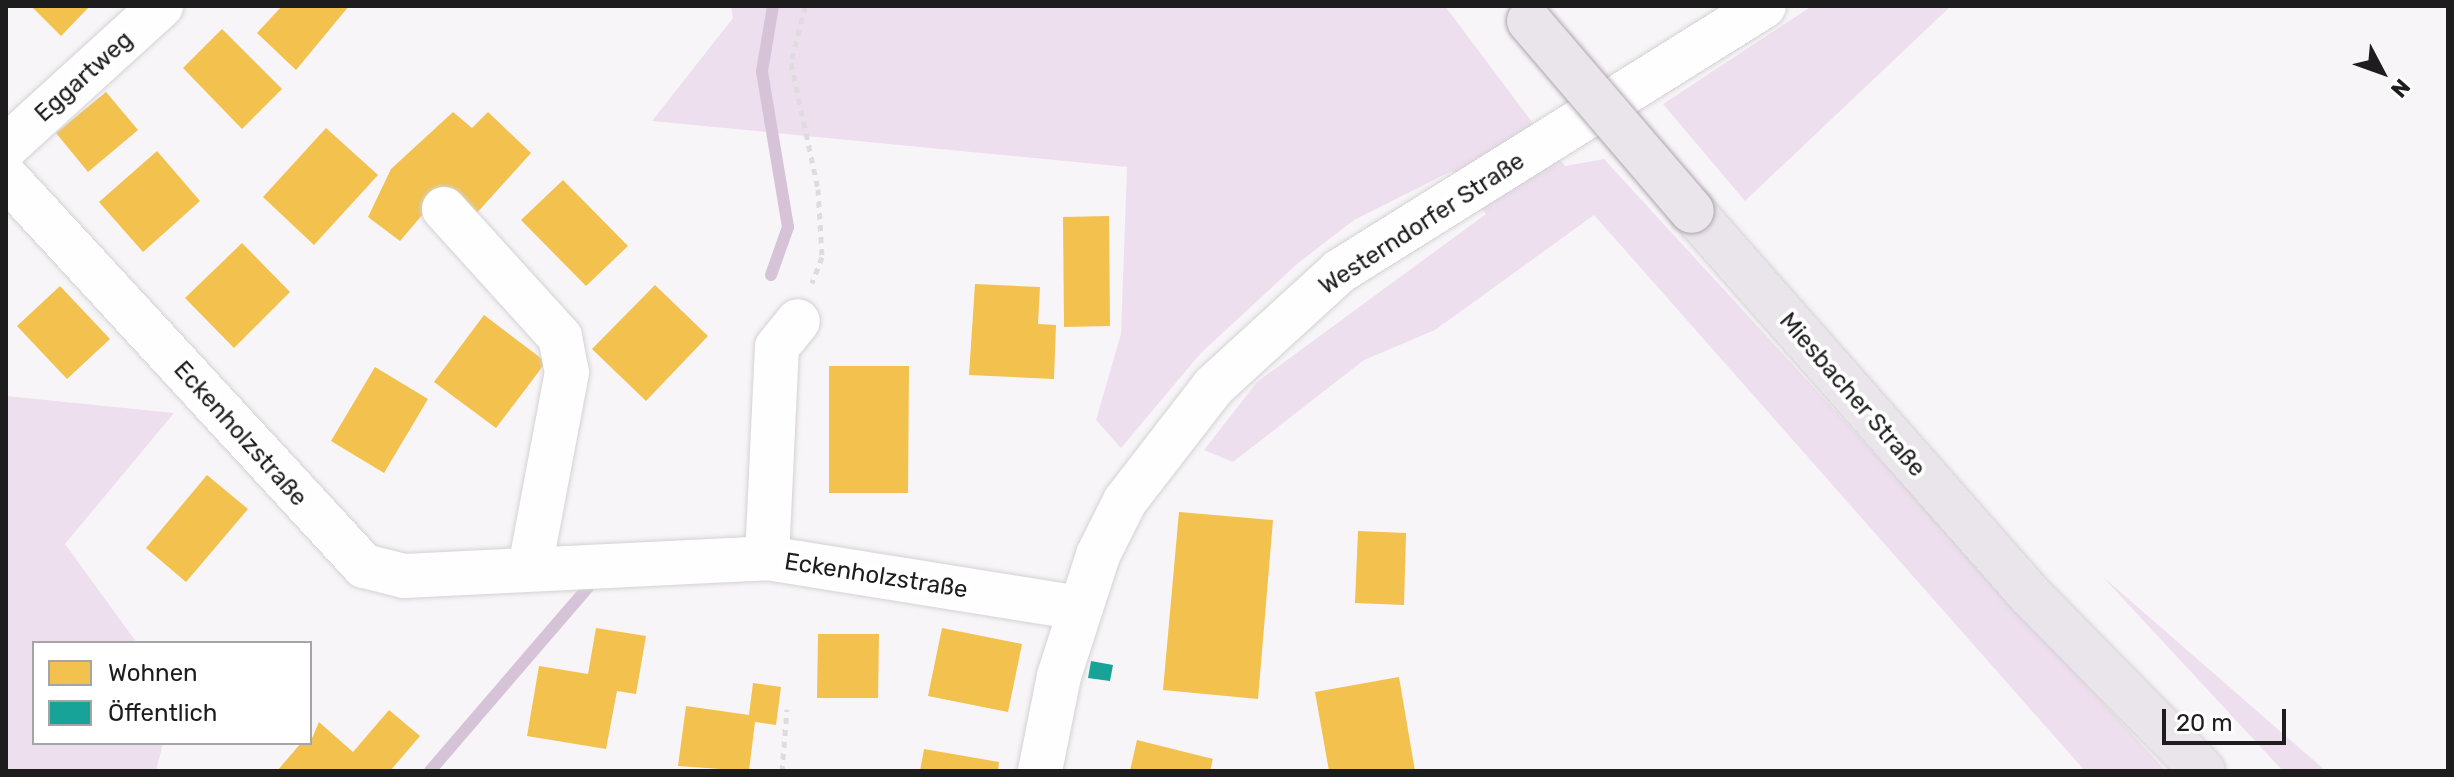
<!DOCTYPE html>
<html>
<head>
<meta charset="utf-8">
<style>
	body { margin:0 }
	#map { position:relative; width:2454px; height:777px; overflow:hidden; background:#f8f5f8; font-family:Rubik,sans-serif }
	div>[style] { position:absolute }
	[style*='--x'] { left:calc(var(--x)*1px); top:calc(var(--y)*1px); width:calc(var(--w)*1px); rotate:calc(var(--a)*1deg) }
	.green>* { inset:0; background:#eedfef }
	.homes>* { inset:0; background:#f2c14e }
	.public>* { inset:0; background:#17a398 }
	.stream>* { height:12px; margin:-6px; padding:0 6px; transform-origin:6px; border-radius:6px; background:#d6c3d8 }
	.path>* { height:5px; margin-top:-2.5px; transform-origin:0; background:repeating-linear-gradient(90deg,#dedcde 0 6px,transparent 0 12px) }
	.roads { filter:drop-shadow(0 0 2px #d4d2d4) drop-shadow(0 0 2px #d4d2d4) }
	.minor>* { height:44px; margin:-22px; padding:0 22px; transform-origin:22px; border-radius:22px; background:#fefefe }
	.major>* { height:44px; margin:-22px; padding:0 22px; transform-origin:22px; border-radius:22px; background:#eae5eb }
	.bridges { filter:drop-shadow(0 0 2px #aea4af) drop-shadow(0 0 2px #aea4af) }
	.major-bridge>* { height:44px; margin:-22px; padding:0 22px; transform-origin:22px; border-radius:22px; background:#eae5eb }
	span { translate:-50% -50%; white-space:nowrap; text-align:center; line-height:1.15; -webkit-text-stroke:8px #fff; paint-order:stroke }
	.street-label { font-size:24px; color:#1e1d1e }
	.frame { position:absolute; inset:0; border:8px solid #1e1d1e; pointer-events:none }
	.legend { position:absolute; left:32px; top:641px; width:280px; height:104px; box-sizing:border-box; background:#fff; border:2px solid #a5a5a5; margin:0; padding:10px 14px; list-style:none; font-size:24px; color:#1e1d1e }
	.legend li { display:flex; align-items:center; gap:16px; height:40px }
	.legend b { width:40px; border:2px solid #a5a5a5 }
	.north { position:absolute; left:2342px; top:32px; width:80px; height:80px; -webkit-text-stroke:6px #fff; paint-order:stroke; rotate:131deg; font-size:22px; font-weight:700; line-height:32px; text-align:center; color:#1e1d1e }
	.north::after { content:''; display:block; margin:auto; width:28px; height:36px; background:#1e1d1e; clip-path:polygon(50% 0,100% 100%,50% 72%,0 100%) }
	.scale { position:absolute; left:2162px; top:709px; width:124px; height:36px; box-sizing:border-box; border:4px solid #1e1d1e; border-top:0; padding-left:10px; font-size:24px; line-height:28px; white-space:nowrap; color:#1e1d1e; -webkit-text-stroke:6px #fff; paint-order:stroke }
</style>
</head>
<body>
<div id="map">
	<div class="green">
		<div style="clip-path:polygon(731px 6px,1445px 6px,1565px 166px,1604px 159px,2166px 771px,2085px 771px,1594px 215px,1435px 330px,1364px 360px,1233px 462px,1204px 450px,1257px 382px,1486px 214px,1452px 171px,1354px 220px,1297px 264px,1201px 353px,1121px 448px,1096px 420px,1121px 334px,1127px 167px,652px 121px,733px 18px)"></div>
		<div style="clip-path:polygon(1812px 6px,1951px 6px,1745px 201px,1663px 104px)"></div>
		<div style="clip-path:polygon(6px 396px,174px 413px,65px 544px,137px 643px,34px 643px,34px 743px,163px 743px,156px 771px,6px 771px)"></div>
		<div style="clip-path:polygon(2102px 576px,2326px 771px,2283px 771px)"></div>
	</div>
	<div class="homes">
		<div style="clip-path:polygon(31px 6px,90px 6px,61px 36px)"></div>
		<div style="clip-path:polygon(282px 6px,349px 6px,296px 70px,257px 33px)"></div>
		<div style="clip-path:polygon(222px 29px,282px 89px,242px 129px,183px 68px)"></div>
		<div style="clip-path:polygon(106px 92px,138px 130px,88px 172px,56px 133px)"></div>
		<div style="clip-path:polygon(453px 112px,472px 128px,488px 112px,531px 153px,475px 215px,446px 187px,400px 241px,368px 217px,391px 169px)"></div>
		<div style="clip-path:polygon(326px 128px,378px 175px,314px 245px,263px 197px)"></div>
		<div style="clip-path:polygon(157px 151px,200px 201px,143px 252px,99px 202px)"></div>
		<div style="clip-path:polygon(563px 180px,628px 246px,586px 286px,521px 220px)"></div>
		<div style="clip-path:polygon(1109px 216px,1110px 326px,1064px 327px,1063px 217px)"></div>
		<div style="clip-path:polygon(242px 243px,290px 292px,234px 348px,185px 298px)"></div>
		<div style="clip-path:polygon(975px 284px,1040px 287px,1038px 324px,1056px 325px,1054px 379px,969px 375px)"></div>
		<div style="clip-path:polygon(655px 285px,708px 336px,646px 401px,592px 349px)"></div>
		<div style="clip-path:polygon(60px 286px,110px 339px,67px 379px,17px 326px)"></div>
		<div style="clip-path:polygon(484px 315px,546px 362px,496px 428px,434px 382px)"></div>
		<div style="clip-path:polygon(829px 366px,909px 366px,908px 493px,829px 493px)"></div>
		<div style="clip-path:polygon(375px 367px,428px 399px,384px 473px,331px 441px)"></div>
		<div style="clip-path:polygon(207px 475px,248px 509px,186px 582px,146px 548px)"></div>
		<div style="clip-path:polygon(1179px 512px,1273px 520px,1258px 699px,1163px 690px)"></div>
		<div style="clip-path:polygon(1358px 531px,1406px 533px,1404px 605px,1355px 603px)"></div>
		<div style="clip-path:polygon(596px 628px,646px 636px,636px 694px,617px 691px,606px 749px,527px 736px,539px 666px,588px 674px)"></div>
		<div style="clip-path:polygon(942px 628px,1022px 644px,1008px 712px,928px 696px)"></div>
		<div style="clip-path:polygon(818px 634px,879px 634px,878px 698px,817px 698px)"></div>
		<div style="clip-path:polygon(1399px 677px,1415px 771px,1329px 771px,1315px 692px)"></div>
		<div style="clip-path:polygon(753px 683px,781px 687px,776px 725px,755px 722px,749px 771px,678px 766px,686px 706px,749px 715px)"></div>
		<div style="clip-path:polygon(389px 710px,420px 736px,390px 771px,277px 771px,301px 743px,310px 743px,319px 722px,353px 752px)"></div>
		<div style="clip-path:polygon(1137px 740px,1213px 759px,1210px 771px,1130px 771px)"></div>
		<div style="clip-path:polygon(924px 749px,999px 762px,998px 771px,920px 771px)"></div>
	</div>
	<div class="public">
		<div style="clip-path:polygon(1091px 661px,1113px 665px,1110px 681px,1088px 678px)"></div>
	</div>
	<div class="stream">
		<div style="--x:771;--y:275;--w:51;--a:-70.5"></div>
		<div style="--x:788;--y:227;--w:158;--a:-99.5"></div>
		<div style="--x:762;--y:71;--w:66;--a:-80.4"></div>
		<div style="--x:430;--y:771;--w:243;--a:-49.3"></div>
	</div>
	<div class="path">
		<div style="--x:805;--y:6;--w:59;--a:103.8"></div>
		<div style="--x:791;--y:63;--w:129;--a:77.9"></div>
		<div style="--x:818;--y:189;--w:68;--a:86.6"></div>
		<div style="--x:822;--y:257;--w:28;--a:111"></div>
		<div style="--x:782;--y:771;--w:62;--a:-85.4"></div>
	</div>
	<div class="roads">
		<div class="minor">
			<div style="--x:6;--y:147;--w:210;--a:-42.3"></div>
			<div style="--x:6;--y:177;--w:529;--a:47.38"></div>
			<div style="--x:364;--y:566;--w:41;--a:14"></div>
			<div style="--x:404;--y:576;--w:363;--a:-2.8"></div>
			<div style="--x:767;--y:558;--w:315;--a:9.1"></div>
			<div style="--x:444;--y:209;--w:173;--a:47.8"></div>
			<div style="--x:560;--y:337;--w:36;--a:79"></div>
			<div style="--x:567;--y:372;--w:199;--a:100.7"></div>
			<div style="--x:767;--y:558;--w:211;--a:-87.3"></div>
			<div style="--x:777;--y:347;--w:33;--a:-51"></div>
			<div style="--x:1040;--y:771;--w:97;--a:-78.7"></div>
			<div style="--x:1059;--y:676;--w:127;--a:-72.1"></div>
			<div style="--x:1098;--y:555;--w:60;--a:-63.4"></div>
			<div style="--x:1125;--y:501;--w:145;--a:-52.3"></div>
			<div style="--x:1214;--y:386;--w:171;--a:-42.4"></div>
			<div style="--x:1340;--y:271;--w:500;--a:-32.01"></div>
		</div>
		<div class="major">
			<div style="--x:1692;--y:211;--w:513;--a:48.64"></div>
			<div style="--x:2031;--y:596;--w:245;--a:45.5"></div>
		</div>
	</div>
	<div class="bridges">
		<div class="major-bridge">
			<div style="--x:1529;--y:21;--w:250;--a:49.4"></div>
		</div>
	</div>
	<div class="street-label">
		<span style="left:84px;top:77px;rotate:-42deg">Eggartweg</span>
		<span style="left:1422px;top:224px;rotate:-33deg">Westerndorfer Straße</span>
		<span style="left:1852px;top:395px;rotate:49deg">Miesbacher Straße</span>
		<span style="left:240px;top:434px;rotate:48deg">Eckenholzstraße</span>
		<span style="left:876px;top:576px;rotate:9deg">Eckenholzstraße</span>
	</div>
	<div class="frame"></div>
	<ul class="legend">
	<li><b style="height:22px;background:#f2c14e"></b>Wohnen</li>
	<li><b style="height:22px;background:#17a398"></b>Öffentlich</li>
	</ul>
	<div class="north">N</div>
	<div class="scale">20 m</div>
</div>
</body>
</html>
